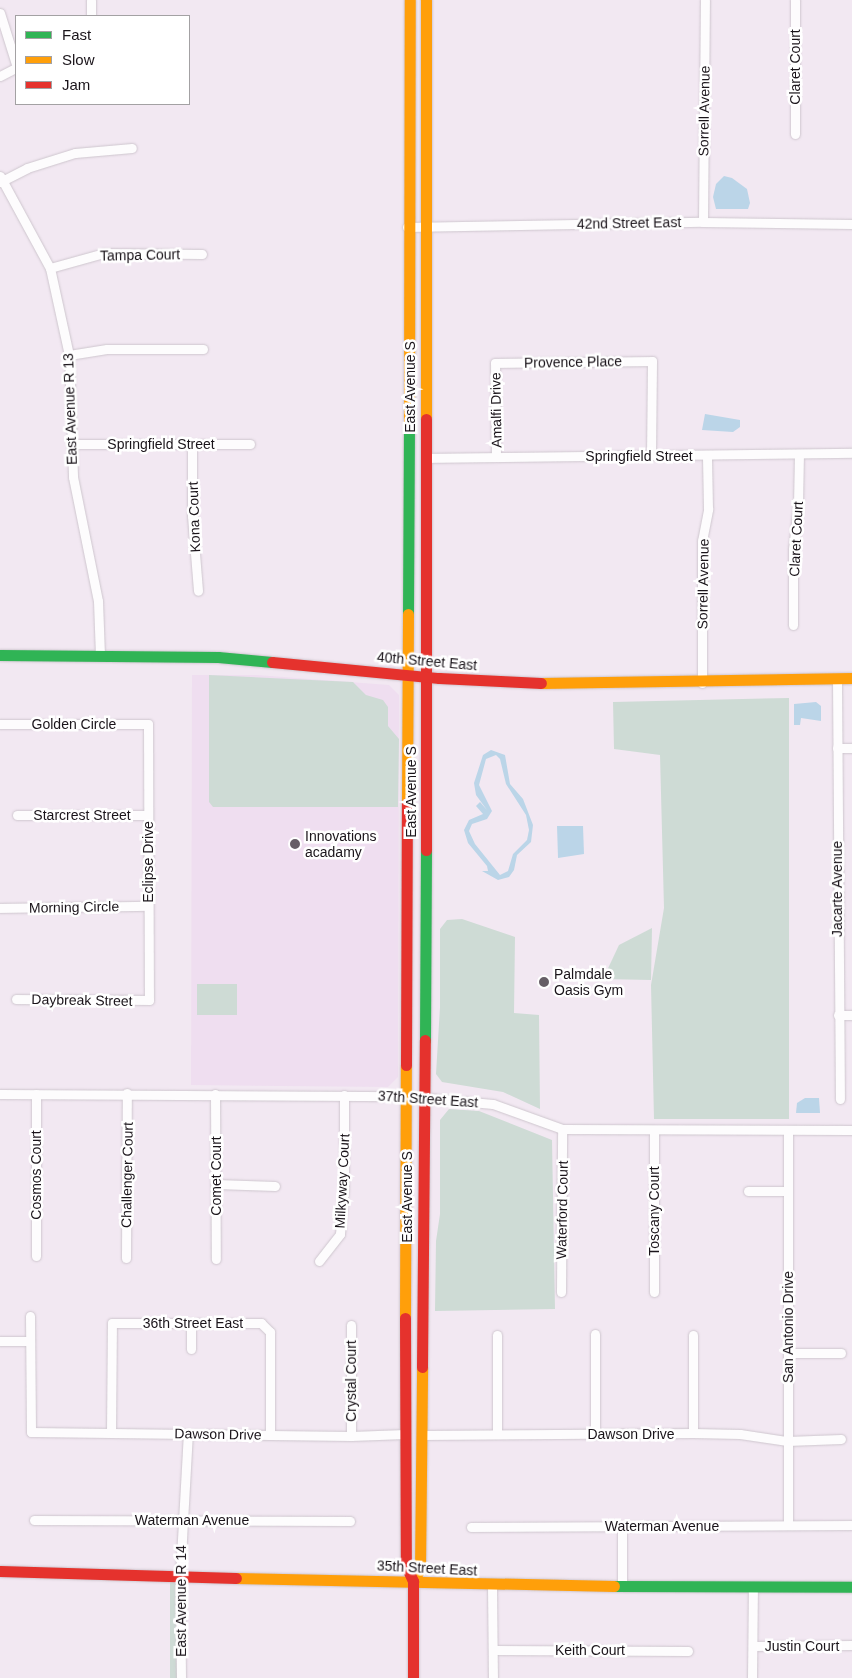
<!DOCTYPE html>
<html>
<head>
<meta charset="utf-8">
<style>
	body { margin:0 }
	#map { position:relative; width:852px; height:1678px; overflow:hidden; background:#f2e8f2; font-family:Arial,sans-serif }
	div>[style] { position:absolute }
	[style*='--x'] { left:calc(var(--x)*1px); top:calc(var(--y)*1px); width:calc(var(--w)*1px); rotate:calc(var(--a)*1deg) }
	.built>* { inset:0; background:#efdef0 }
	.green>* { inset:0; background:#cedbd5 }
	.water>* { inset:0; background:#bbd5e8 }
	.roads { filter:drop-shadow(0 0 1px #cec6ce) drop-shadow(0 0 1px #cec6ce) }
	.street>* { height:9px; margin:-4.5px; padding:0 4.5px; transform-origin:4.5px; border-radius:4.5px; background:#fdfcfd }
	.fast>* { height:11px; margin:-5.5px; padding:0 5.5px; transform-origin:5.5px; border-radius:5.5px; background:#30b455 }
	.slow>* { height:11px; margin:-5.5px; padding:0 5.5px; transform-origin:5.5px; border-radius:5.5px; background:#ff9f0a }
	.jam>* { height:11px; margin:-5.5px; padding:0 5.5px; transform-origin:5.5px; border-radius:5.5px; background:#e5322d }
	.dots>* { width:14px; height:14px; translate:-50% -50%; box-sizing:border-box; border:2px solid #fff; border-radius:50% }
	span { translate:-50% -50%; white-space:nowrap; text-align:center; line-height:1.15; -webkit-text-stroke:5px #fff; paint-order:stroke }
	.street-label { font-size:14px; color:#1a141a }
	.poi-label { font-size:14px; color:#1a141a }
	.left { translate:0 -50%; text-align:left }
	.legend { position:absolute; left:15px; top:15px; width:175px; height:90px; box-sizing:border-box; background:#fff; border:1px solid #a3a1a3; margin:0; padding:6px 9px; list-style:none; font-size:15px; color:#1a141a }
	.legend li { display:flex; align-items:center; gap:10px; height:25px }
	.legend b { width:25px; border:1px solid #a3a1a3 }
</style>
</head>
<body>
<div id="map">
	<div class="built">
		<div style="clip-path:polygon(192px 675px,257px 675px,389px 685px,399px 695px,398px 1077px,388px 1087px,191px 1085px)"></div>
	</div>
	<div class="green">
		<div style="clip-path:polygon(209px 675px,353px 682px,366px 695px,383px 700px,388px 707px,388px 726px,399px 739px,398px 807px,213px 807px,209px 802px)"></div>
		<div style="clip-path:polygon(789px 698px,789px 1119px,654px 1119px,651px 985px,664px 908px,660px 755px,614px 749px,613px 702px)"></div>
		<div style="clip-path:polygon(462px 919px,515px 937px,514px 1013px,539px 1015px,540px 1109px,503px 1092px,442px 1082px,436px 1074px,440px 1007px,440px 929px,447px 920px)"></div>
		<div style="clip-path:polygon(652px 928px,651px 980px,603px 979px,619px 945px)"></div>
		<div style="clip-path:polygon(197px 984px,237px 984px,237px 1015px,197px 1015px)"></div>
		<div style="clip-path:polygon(449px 1109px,479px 1111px,552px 1140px,555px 1309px,435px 1311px,436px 1241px,440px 1214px,440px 1120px)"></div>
		<div style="clip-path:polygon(170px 1580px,176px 1580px,177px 1678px,170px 1678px)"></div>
	</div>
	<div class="water">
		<div style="clip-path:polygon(724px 176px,732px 178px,747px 189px,750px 203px,748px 209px,716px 209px,713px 197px,716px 184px)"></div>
		<div style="clip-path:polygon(705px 414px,740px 420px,740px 427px,733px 432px,702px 430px)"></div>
		<div style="clip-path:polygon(816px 702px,821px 706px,821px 721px,801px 718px,800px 725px,794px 725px,794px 704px)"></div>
		<div style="clip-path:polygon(evenodd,491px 750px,505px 755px,510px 784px,523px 799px,533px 825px,531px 842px,517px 855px,514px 870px,509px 877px,498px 880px,482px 871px,488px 871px,487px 866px,468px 843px,464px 830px,469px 820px,483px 814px,476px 806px,480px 802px,487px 810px,476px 795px,474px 783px,483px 755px,491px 750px,496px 755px,500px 759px,506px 784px,526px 815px,529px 830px,527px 840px,513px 854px,508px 871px,500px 875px,475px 844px,469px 831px,472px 824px,487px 819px,492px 811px,479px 785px,486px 759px,496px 755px)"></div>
		<div style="clip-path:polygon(557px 826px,583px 826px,584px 854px,558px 858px)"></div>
		<div style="clip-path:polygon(805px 1098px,819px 1098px,820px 1113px,796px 1113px,797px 1103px)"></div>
	</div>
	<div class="roads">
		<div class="street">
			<div style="--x:91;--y:0;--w:16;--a:90"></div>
			<div style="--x:0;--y:13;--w:53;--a:72.6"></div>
			<div style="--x:0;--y:76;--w:18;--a:-27"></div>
			<div style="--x:795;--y:134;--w:134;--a:-90"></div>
			<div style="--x:0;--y:176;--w:105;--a:61.5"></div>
			<div style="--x:50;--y:268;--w:89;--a:77.7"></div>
			<div style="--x:69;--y:355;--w:122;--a:88.1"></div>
			<div style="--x:73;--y:477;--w:126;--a:78.6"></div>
			<div style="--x:98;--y:601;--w:54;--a:87.9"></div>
			<div style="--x:0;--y:182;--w:30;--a:-27"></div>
			<div style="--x:27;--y:168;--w:50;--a:-17.4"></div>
			<div style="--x:75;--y:153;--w:57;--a:-5"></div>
			<div style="--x:703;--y:222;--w:222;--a:-89.5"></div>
			<div style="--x:407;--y:227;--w:296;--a:-1"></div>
			<div style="--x:703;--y:222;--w:149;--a:0.8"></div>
			<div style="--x:50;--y:268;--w:56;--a:-15.5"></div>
			<div style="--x:104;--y:253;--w:98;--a:0.6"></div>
			<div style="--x:69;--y:355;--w:38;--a:-9"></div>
			<div style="--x:107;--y:349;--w:96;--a:0"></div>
			<div style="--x:72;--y:444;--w:178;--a:0"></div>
			<div style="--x:192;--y:444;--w:72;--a:90"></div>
			<div style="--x:192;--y:516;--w:75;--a:85.4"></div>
			<div style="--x:496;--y:457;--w:94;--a:-90.6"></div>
			<div style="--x:495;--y:363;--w:157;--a:-0.7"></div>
			<div style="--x:652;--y:361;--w:94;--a:90.6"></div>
			<div style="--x:425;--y:458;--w:427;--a:-0.7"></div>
			<div style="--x:793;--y:625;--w:76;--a:-90"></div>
			<div style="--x:793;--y:549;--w:44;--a:-83.5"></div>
			<div style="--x:798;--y:505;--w:51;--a:-88.9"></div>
			<div style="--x:837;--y:678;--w:421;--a:89.6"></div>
			<div style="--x:702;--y:683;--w:142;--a:-90"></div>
			<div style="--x:702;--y:541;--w:33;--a:-79"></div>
			<div style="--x:708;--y:509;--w:53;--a:-91.1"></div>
			<div style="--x:0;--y:724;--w:148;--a:0"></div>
			<div style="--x:148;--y:724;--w:276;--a:89.8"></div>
			<div style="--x:149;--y:1000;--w:133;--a:-179.6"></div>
			<div style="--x:837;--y:748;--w:15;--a:0"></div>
			<div style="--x:17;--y:815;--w:131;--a:0"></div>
			<div style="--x:0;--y:908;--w:148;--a:-0.8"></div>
			<div style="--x:838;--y:1015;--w:14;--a:0"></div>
			<div style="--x:0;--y:1094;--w:407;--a:0.3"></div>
			<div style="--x:407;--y:1096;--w:86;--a:5.3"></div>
			<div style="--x:493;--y:1104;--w:73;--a:19.9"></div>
			<div style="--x:562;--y:1129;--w:290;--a:0.2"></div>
			<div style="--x:215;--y:1094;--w:165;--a:89.7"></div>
			<div style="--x:788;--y:1130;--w:395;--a:90"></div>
			<div style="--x:216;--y:1184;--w:59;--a:1.9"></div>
			<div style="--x:748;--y:1191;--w:40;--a:0"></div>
			<div style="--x:36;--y:1256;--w:162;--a:-90"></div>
			<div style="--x:126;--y:1258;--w:165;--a:-89.7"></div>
			<div style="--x:319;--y:1261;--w:34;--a:-52"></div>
			<div style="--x:340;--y:1234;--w:48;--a:-85.2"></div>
			<div style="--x:344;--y:1186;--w:91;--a:-90"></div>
			<div style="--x:561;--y:1292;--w:163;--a:-89.6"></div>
			<div style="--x:654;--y:1292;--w:162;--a:-90"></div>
			<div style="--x:30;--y:1316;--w:116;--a:89.5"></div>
			<div style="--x:31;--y:1432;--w:320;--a:0.7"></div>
			<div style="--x:351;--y:1436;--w:54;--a:-2.1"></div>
			<div style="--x:595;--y:1334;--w:100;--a:90"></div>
			<div style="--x:497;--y:1335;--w:99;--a:90"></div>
			<div style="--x:693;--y:1335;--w:98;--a:90"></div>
			<div style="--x:0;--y:1341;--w:30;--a:0"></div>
			<div style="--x:191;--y:1349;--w:25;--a:-90"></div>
			<div style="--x:788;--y:1353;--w:53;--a:0"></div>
			<div style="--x:111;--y:1432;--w:109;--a:-89.5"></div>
			<div style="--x:112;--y:1323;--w:149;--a:0"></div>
			<div style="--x:261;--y:1323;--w:13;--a:45"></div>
			<div style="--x:270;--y:1332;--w:103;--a:90"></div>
			<div style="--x:421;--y:1435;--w:272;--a:-0.4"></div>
			<div style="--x:693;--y:1433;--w:47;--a:1.2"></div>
			<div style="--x:740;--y:1434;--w:48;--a:8.5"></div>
			<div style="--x:787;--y:1441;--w:54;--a:-2.1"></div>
			<div style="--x:351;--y:1436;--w:111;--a:-90"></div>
			<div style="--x:34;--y:1520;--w:316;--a:0.2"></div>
			<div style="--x:622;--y:1526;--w:61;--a:90"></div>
			<div style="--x:471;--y:1527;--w:381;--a:-0.3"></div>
			<div style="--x:492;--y:1586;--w:92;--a:89.4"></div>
			<div style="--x:753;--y:1646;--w:99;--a:-0.6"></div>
			<div style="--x:493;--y:1650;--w:195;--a:0.3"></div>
			<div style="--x:181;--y:1678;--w:103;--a:-90.6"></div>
			<div style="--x:180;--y:1575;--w:141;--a:-86.8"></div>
			<div style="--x:752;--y:1678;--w:89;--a:-89.4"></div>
		</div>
		<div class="fast">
			<div style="--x:408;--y:614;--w:189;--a:-89.7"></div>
			<div style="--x:0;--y:655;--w:218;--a:0.5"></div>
			<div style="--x:218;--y:657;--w:54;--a:5.3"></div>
			<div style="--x:425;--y:1040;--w:190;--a:-89.7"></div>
			<div style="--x:614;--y:1586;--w:238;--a:0.2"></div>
		</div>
		<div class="slow">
			<div style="--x:426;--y:0;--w:419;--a:90"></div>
			<div style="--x:409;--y:425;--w:425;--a:-89.9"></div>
			<div style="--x:541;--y:683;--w:311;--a:-0.9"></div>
			<div style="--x:407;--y:803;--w:189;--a:-89.7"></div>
			<div style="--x:405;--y:1318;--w:253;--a:-89.8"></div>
			<div style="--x:236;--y:1578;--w:378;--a:1.2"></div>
			<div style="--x:413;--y:1581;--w:14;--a:-60"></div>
			<div style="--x:420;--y:1569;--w:202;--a:-89.4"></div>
		</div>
		<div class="jam">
			<div style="--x:426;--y:419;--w:431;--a:90"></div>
			<div style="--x:272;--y:662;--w:168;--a:5.5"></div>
			<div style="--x:439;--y:678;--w:102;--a:2.8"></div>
			<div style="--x:406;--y:1065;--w:262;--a:-89.8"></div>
			<div style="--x:405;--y:1318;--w:248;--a:89.8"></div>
			<div style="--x:406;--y:1566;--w:17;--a:65"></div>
			<div style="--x:413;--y:1581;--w:97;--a:90"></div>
			<div style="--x:422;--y:1367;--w:327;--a:-89.5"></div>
			<div style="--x:0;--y:1571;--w:236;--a:1.7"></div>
		</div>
	</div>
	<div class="dots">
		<div style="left:295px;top:844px;background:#665e66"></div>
		<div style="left:544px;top:982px;background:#665e66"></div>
	</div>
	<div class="street-label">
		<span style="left:795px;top:67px;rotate:-90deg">Claret Court</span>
		<span style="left:704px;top:111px;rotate:-89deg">Sorrell Avenue</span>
		<span style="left:629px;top:223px;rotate:-1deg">42nd Street East</span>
		<span style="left:140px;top:255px;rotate:-1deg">Tampa Court</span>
		<span style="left:573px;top:362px;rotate:-1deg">Provence Place</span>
		<span style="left:410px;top:387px;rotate:-90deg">East Avenue S</span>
		<span style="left:70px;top:409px;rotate:-92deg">East Avenue R 13</span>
		<span style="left:496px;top:410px;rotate:-91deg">Amalfi Drive</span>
		<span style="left:161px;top:444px">Springfield Street</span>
		<span style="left:639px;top:456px">Springfield Street</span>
		<span style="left:194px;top:517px;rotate:-92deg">Kona Court</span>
		<span style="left:796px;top:539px;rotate:-87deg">Claret Court</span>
		<span style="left:703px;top:584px;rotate:-89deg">Sorrell Avenue</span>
		<span style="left:427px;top:661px;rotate:5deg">40th Street East</span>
		<span style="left:74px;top:724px">Golden Circle</span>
		<span style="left:411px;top:792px;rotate:-90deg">East Avenue S</span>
		<span style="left:82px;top:815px">Starcrest Street</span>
		<span style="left:148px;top:862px;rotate:-90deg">Eclipse Drive</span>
		<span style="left:837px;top:889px;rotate:-90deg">Jacarte Avenue</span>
		<span style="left:74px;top:907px;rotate:-1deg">Morning Circle</span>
		<span style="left:82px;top:1000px;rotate:1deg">Daybreak Street</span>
		<span style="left:428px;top:1099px;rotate:4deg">37th Street East</span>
		<span style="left:36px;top:1175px;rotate:-90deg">Cosmos Court</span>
		<span style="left:127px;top:1175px;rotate:-89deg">Challenger Court</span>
		<span style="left:216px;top:1176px;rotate:-90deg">Comet Court</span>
		<span style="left:342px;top:1181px;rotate:-87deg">Milkyway Court</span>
		<span style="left:407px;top:1197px;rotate:-90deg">East Avenue S</span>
		<span style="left:562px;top:1210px;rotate:-89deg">Waterford Court</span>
		<span style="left:654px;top:1211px;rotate:-90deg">Toscany Court</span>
		<span style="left:193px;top:1323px">36th Street East</span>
		<span style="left:788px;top:1327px;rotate:-90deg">San Antonio Drive</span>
		<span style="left:351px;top:1381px;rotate:-90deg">Crystal Court</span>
		<span style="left:218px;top:1434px;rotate:1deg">Dawson Drive</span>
		<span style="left:631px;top:1434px">Dawson Drive</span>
		<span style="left:192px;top:1520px">Waterman Avenue</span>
		<span style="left:662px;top:1526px">Waterman Avenue</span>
		<span style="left:427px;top:1568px;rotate:3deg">35th Street East</span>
		<span style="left:181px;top:1601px;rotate:-90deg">East Avenue R 14</span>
		<span style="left:802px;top:1646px">Justin Court</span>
		<span style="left:590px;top:1650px">Keith Court</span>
	</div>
	<div class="poi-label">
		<span class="left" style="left:305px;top:844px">Innovations<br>acadamy</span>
		<span class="left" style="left:554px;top:982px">Palmdale<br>Oasis Gym</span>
	</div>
	<ul class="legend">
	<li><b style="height:6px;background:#30b455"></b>Fast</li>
	<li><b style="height:6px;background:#ff9f0a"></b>Slow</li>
	<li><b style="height:6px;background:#e5322d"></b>Jam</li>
	</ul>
</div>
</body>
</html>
